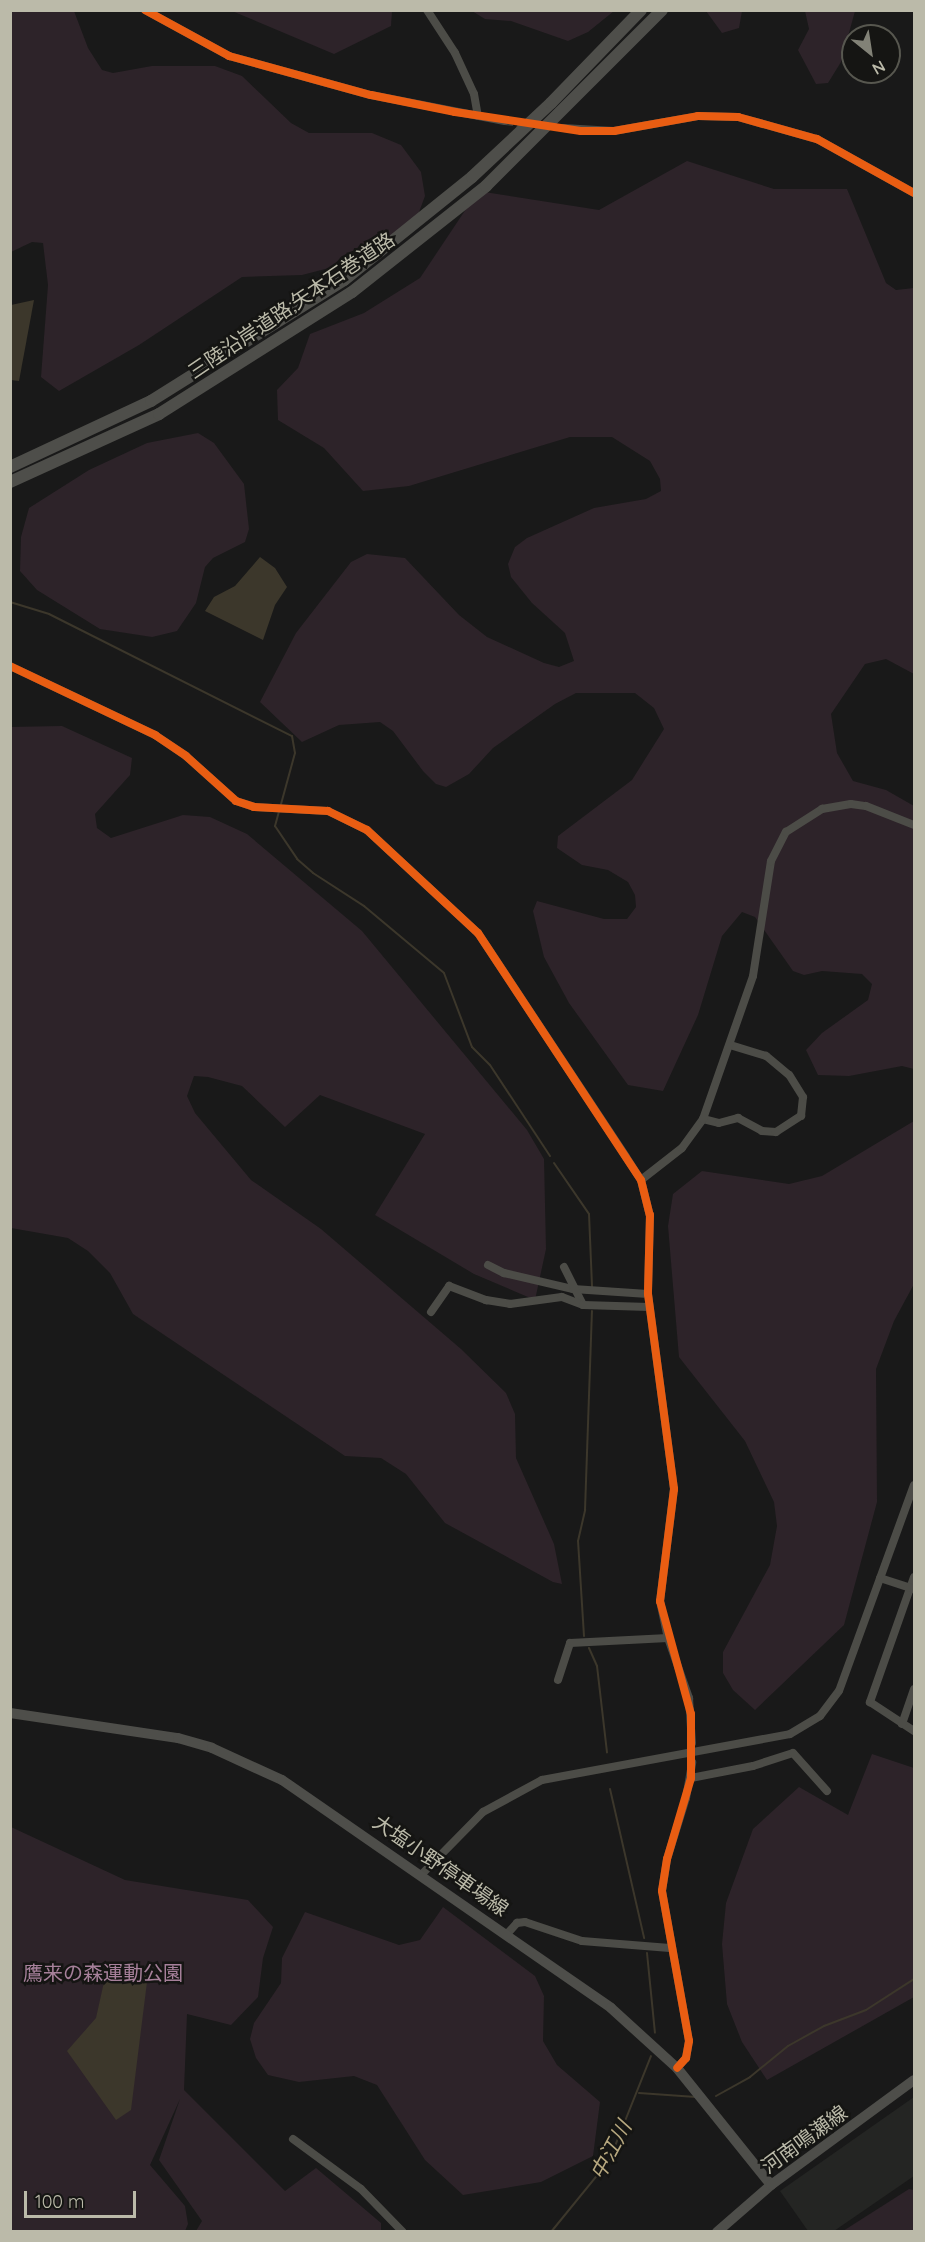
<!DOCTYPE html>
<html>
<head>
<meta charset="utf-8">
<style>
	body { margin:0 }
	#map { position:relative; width:925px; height:2242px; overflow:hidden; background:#191919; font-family:Quicksand,"Noto Sans JP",sans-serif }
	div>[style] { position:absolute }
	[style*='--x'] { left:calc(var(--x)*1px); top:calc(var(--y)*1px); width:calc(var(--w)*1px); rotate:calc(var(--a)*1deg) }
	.built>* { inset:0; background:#242523 }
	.green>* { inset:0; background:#2d2329 }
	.water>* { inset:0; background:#3c372b }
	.stream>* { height:2px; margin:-1px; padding:0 1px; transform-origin:1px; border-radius:1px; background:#3c372b }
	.minor-tunnel>* { height:8px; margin-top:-4px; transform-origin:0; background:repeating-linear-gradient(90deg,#393936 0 8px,transparent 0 12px) }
	.minor>* { height:8px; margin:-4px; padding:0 4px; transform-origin:4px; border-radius:4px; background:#4c4c47 }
	.major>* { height:10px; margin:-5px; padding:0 5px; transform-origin:5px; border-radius:5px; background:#4e4e4a }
	.highway>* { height:12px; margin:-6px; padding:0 6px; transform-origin:6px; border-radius:6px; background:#4e4e4a }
	.cycleway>* { height:8px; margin:-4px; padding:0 4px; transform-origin:4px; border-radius:4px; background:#e95d12 }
	span { translate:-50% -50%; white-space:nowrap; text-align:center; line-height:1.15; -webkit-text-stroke:5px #151513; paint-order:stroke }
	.street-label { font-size:20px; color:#bbbaa9 }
	.park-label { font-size:20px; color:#a6809a }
	.water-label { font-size:21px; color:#b7a87f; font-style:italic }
	.frame { position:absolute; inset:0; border:12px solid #bbbaa9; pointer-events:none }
	.north { position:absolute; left:841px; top:24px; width:60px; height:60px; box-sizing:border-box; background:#151513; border:2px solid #57574f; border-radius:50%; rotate:150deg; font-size:16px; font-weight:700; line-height:24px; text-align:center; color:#bbbaa9 }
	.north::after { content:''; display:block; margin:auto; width:21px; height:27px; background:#828277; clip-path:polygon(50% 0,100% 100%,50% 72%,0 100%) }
	.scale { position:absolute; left:24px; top:2191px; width:112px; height:27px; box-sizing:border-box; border:3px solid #bbbaa9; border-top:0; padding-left:8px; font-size:18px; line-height:21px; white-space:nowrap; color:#bbbaa9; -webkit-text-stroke:4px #151513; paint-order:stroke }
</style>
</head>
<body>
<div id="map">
	<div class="built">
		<div style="clip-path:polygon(914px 2097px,914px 2176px,834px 2231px,808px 2231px,780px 2191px)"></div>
	</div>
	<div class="green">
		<div style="clip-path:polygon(11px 11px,74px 11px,88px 48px,102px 70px,113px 73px,152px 66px,215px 66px,242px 76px,291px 123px,309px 133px,372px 133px,401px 145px,421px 172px,425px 196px,415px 223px,364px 259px,302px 275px,242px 277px,139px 345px,59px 391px,41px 377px,48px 285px,43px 243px,32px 242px,11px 252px)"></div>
		<div style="clip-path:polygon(232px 11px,392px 11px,391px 26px,334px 54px)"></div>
		<div style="clip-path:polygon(472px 11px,614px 11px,588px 32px,568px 41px,511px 21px,485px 19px)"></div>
		<div style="clip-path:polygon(706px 11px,742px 11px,739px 28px,722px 33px)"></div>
		<div style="clip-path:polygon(805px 11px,855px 11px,841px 62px,828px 83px,816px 84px,798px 50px,809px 29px)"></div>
		<div style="clip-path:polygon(687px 161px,774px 189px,847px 189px,886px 283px,896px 290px,914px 288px,914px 674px,886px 659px,865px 664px,831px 714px,837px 753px,853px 781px,886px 790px,914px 806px,914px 1069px,902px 1066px,849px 1076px,818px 1075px,806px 1050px,822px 1033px,868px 1000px,872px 984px,862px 974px,822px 971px,804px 975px,793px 971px,755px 917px,742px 912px,722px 936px,698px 1015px,663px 1091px,628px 1085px,569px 1003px,544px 957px,533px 911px,537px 901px,604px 919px,627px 919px,636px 907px,635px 895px,628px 882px,608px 870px,582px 865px,557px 848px,558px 836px,632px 780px,664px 729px,654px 708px,635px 693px,576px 693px,555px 704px,493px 748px,469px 774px,446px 787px,436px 784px,423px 771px,393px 731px,380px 722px,339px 725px,302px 742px,260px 702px,296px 633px,351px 562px,367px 554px,405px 558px,459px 615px,487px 637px,544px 663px,559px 667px,574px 661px,565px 633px,532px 603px,511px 577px,508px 564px,515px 547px,527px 538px,594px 508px,646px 499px,661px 491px,660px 479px,650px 461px,612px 437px,570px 437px,409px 486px,363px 491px,324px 448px,278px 420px,277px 390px,298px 368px,310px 334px,364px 313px,420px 278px,478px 191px,599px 210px)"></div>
		<div style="clip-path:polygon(198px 433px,214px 443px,244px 484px,249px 529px,245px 542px,213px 558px,205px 567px,196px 603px,177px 631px,152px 637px,100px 629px,37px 590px,20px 571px,21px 537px,29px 508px,89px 470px,147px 443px)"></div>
		<div style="clip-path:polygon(62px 726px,132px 758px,130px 775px,95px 814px,97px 828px,111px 838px,183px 815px,210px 817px,247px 834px,362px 931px,527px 1130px,544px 1159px,546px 1249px,535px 1300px,474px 1274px,375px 1215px,425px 1134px,320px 1095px,285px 1127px,242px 1086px,208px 1077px,194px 1076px,187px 1096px,195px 1113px,251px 1180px,321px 1229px,461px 1349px,506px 1393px,515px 1414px,516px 1458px,554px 1544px,562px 1584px,553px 1582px,445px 1523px,406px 1474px,381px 1458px,345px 1456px,133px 1314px,110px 1273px,88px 1251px,68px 1238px,11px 1228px,10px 727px)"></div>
		<div style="clip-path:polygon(914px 1121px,914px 1284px,894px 1321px,876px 1369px,877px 1502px,844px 1625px,755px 1710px,733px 1690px,723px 1673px,723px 1652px,770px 1565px,777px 1526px,774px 1502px,745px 1441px,679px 1357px,668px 1226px,673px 1194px,702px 1171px,789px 1184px,822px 1176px)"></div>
		<div style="clip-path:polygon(872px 1754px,914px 1768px,914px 1997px,767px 2080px,742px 2042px,727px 2004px,722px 1944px,726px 1903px,753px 1829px,799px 1787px,848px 1815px)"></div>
		<div style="clip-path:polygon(11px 1827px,125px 1880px,248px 1900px,273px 1927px,263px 1958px,258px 1997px,231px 2025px,187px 2014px,184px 2090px,285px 2191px,316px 2168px,381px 2223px,381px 2231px,196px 2231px,202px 2221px,159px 2160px,180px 2099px,150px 2165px,185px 2206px,188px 2224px,185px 2231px,11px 2231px)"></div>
		<div style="clip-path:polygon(443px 1907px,535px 1976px,544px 1996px,543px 2041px,557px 2065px,600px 2102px,593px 2156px,541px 2182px,463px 2195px,425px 2160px,377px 2085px,354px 2076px,299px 2082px,268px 2075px,256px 2058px,250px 2039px,254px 2023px,281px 1983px,282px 1958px,305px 1912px,399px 1945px,420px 1940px)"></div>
		<div style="clip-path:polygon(909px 2189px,914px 2190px,914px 2231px,843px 2231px)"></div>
	</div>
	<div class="water">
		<div style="clip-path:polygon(34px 300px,19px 381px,11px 380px,11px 305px)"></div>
		<div style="clip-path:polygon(260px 557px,275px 568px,287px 587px,275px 605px,263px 640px,205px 611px,214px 597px,235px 586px)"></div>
		<div style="clip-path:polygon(106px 1973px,148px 1974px,131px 2110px,116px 2120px,67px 2051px,96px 2018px)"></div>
	</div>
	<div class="stream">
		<div style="--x:10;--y:602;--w:41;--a:17.1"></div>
		<div style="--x:49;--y:614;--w:272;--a:26.7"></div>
		<div style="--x:292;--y:736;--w:17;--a:80"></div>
		<div style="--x:295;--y:753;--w:76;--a:105.3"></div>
		<div style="--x:275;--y:826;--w:40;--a:56"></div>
		<div style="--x:297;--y:859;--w:21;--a:41"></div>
		<div style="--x:313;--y:873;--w:61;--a:32.9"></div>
		<div style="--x:364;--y:906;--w:104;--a:39.9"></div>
		<div style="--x:444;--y:973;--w:79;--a:69.3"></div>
		<div style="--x:472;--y:1047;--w:25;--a:45"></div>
		<div style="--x:490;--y:1065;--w:109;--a:56.6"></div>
		<div style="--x:554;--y:1163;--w:62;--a:55.5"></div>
		<div style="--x:589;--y:1214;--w:73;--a:87.6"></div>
		<div style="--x:584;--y:1636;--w:95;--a:-93.6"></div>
		<div style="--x:578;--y:1541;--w:32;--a:-77"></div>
		<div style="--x:585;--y:1510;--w:199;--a:-88"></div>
		<div style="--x:589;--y:1648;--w:20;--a:66"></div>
		<div style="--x:597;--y:1666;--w:87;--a:83.4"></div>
		<div style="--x:610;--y:1789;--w:153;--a:77.1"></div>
		<div style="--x:647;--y:1953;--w:80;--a:84.3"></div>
		<div style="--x:639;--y:2093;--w:57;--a:4"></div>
		<div style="--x:716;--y:2096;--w:39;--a:-29"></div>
		<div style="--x:750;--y:2077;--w:49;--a:-39.2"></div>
		<div style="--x:788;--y:2046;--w:41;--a:-29.1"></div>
		<div style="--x:824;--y:2026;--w:45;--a:-20.9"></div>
		<div style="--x:866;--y:2010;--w:57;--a:-32.9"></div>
		<div style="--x:551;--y:2232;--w:92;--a:-50.8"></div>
		<div style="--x:609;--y:2161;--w:113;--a:-68.2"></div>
	</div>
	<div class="minor-tunnel">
		<div style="--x:505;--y:121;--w:25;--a:7"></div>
	</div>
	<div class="minor">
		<div style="--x:145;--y:10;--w:96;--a:28.7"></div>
		<div style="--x:229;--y:56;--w:147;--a:15.4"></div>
		<div style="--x:371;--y:95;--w:136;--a:11"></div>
		<div style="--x:427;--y:10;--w:51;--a:56.9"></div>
		<div style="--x:455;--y:53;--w:45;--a:65.1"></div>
		<div style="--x:474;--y:94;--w:22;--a:80"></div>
		<div style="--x:563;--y:128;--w:51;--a:3.4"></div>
		<div style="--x:614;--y:131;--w:85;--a:-10.1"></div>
		<div style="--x:698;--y:116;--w:40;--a:1.4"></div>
		<div style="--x:738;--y:117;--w:82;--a:15.6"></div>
		<div style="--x:817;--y:139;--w:111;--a:29.1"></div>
		<div style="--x:10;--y:666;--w:161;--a:25.4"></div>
		<div style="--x:155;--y:735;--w:37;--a:34"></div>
		<div style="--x:186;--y:756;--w:67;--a:42"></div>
		<div style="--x:236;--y:801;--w:19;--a:18"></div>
		<div style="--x:254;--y:807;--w:74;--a:3.1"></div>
		<div style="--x:328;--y:811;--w:43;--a:26"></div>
		<div style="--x:367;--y:830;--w:151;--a:42.9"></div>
		<div style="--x:478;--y:933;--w:268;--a:56.5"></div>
		<div style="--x:626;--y:1157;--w:27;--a:57"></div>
		<div style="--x:641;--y:1180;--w:36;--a:76"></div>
		<div style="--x:650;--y:1215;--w:79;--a:91.5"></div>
		<div style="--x:648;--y:1294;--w:197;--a:82.4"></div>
		<div style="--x:674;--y:1489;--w:113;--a:97.1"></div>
		<div style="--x:660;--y:1601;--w:38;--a:78"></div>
		<div style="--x:668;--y:1638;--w:64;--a:70.7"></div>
		<div style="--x:689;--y:1698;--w:45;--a:86.2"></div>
		<div style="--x:703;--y:1119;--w:16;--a:14"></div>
		<div style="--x:719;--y:1123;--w:20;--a:-15"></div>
		<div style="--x:738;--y:1118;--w:27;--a:28"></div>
		<div style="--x:762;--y:1131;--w:14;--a:4"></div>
		<div style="--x:776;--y:1132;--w:30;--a:-33"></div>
		<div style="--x:801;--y:1116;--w:19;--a:-84"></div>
		<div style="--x:803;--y:1097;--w:26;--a:-122"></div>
		<div style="--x:789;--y:1075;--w:30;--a:-140"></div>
		<div style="--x:766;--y:1056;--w:38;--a:-163"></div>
		<div style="--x:641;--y:1180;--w:52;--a:-38"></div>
		<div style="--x:682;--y:1148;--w:36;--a:-54"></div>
		<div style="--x:703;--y:1119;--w:151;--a:-70.7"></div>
		<div style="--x:753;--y:976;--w:116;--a:-81.1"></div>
		<div style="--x:771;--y:861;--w:33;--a:-63"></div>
		<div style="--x:786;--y:832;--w:43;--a:-32.6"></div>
		<div style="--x:822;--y:809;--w:29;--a:-10"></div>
		<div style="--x:851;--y:804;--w:15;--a:8"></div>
		<div style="--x:866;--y:806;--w:52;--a:21.6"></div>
		<div style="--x:488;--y:1265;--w:18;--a:27"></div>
		<div style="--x:504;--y:1273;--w:71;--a:13.1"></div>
		<div style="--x:573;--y:1289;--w:75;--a:3.8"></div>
		<div style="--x:564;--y:1267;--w:42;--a:63.4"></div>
		<div style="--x:431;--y:1312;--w:32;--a:-55"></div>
		<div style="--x:449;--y:1286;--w:40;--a:21"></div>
		<div style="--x:486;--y:1300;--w:24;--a:9"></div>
		<div style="--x:510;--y:1304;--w:52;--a:-7.7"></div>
		<div style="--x:562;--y:1297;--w:22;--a:21"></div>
		<div style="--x:583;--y:1305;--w:66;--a:1.7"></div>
		<div style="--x:914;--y:1577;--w:133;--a:109.4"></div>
		<div style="--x:870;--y:1702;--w:53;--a:33.4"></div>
		<div style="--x:880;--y:1578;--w:36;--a:18"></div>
		<div style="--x:558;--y:1680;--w:39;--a:-72"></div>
		<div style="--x:570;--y:1643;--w:98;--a:-2.9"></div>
		<div style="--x:902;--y:1724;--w:37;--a:-71"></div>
		<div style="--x:691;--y:1778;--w:63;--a:-11"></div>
		<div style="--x:753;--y:1766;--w:42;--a:-18"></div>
		<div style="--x:793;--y:1753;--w:51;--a:48.2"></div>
		<div style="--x:422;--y:1874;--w:87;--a:-45.5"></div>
		<div style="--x:483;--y:1812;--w:67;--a:-28.5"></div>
		<div style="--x:542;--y:1780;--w:252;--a:-10.5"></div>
		<div style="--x:790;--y:1734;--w:35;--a:-31"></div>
		<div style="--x:820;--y:1716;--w:31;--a:-53"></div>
		<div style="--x:839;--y:1691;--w:219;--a:-70"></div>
		<div style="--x:507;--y:1934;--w:15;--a:-48"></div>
		<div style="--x:517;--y:1923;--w:8;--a:-7"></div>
		<div style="--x:525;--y:1922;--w:60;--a:18.4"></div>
		<div style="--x:582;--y:1941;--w:88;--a:4.5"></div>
		<div style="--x:677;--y:2068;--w:13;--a:-48"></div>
		<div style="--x:686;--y:2058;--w:17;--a:-80"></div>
		<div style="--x:689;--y:2041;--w:152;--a:-100.2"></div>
		<div style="--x:662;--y:1891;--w:32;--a:-81"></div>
		<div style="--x:667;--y:1859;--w:64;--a:-72.7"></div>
		<div style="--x:686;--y:1798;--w:36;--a:-80"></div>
		<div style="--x:293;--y:2139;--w:84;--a:36.3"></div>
		<div style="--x:361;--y:2189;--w:60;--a:45.7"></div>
	</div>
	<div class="major">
		<div style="--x:10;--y:1713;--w:170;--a:8.5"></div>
		<div style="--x:178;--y:1738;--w:35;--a:16"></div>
		<div style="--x:212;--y:1748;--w:77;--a:24.6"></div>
		<div style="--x:282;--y:1780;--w:400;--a:34.7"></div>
		<div style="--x:611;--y:2008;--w:89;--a:42.3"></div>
		<div style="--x:677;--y:2068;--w:150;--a:51.2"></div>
		<div style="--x:717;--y:2232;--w:72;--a:-41"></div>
		<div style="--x:771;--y:2185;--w:177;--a:-36.3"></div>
	</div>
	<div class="highway">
		<div style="--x:10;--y:467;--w:156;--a:-25.1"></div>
		<div style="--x:151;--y:401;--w:228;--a:-32.1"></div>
		<div style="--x:344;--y:280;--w:164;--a:-38.8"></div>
		<div style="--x:472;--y:177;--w:108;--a:-43.1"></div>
		<div style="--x:551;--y:103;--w:129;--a:-45.9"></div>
		<div style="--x:10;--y:482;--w:164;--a:-24.5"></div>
		<div style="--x:159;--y:414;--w:228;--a:-32.3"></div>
		<div style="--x:352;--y:292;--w:171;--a:-38.3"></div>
		<div style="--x:486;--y:186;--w:249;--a:-45"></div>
	</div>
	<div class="cycleway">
		<div style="--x:145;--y:10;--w:96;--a:28.7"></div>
		<div style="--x:229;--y:56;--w:147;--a:15.4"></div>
		<div style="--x:371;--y:95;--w:86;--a:11.4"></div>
		<div style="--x:455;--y:112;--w:127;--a:8.6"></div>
		<div style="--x:581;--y:131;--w:33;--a:0"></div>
		<div style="--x:614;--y:131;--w:85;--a:-10.1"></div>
		<div style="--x:698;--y:116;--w:40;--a:1.4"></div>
		<div style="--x:738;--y:117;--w:82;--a:15.6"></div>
		<div style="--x:817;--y:139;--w:111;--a:29.1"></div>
		<div style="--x:10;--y:666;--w:161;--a:25.4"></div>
		<div style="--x:155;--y:735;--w:37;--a:34"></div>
		<div style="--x:186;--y:756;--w:67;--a:42"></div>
		<div style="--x:236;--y:801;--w:19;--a:18"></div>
		<div style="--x:254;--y:807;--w:74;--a:3.1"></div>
		<div style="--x:328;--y:811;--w:43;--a:26"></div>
		<div style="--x:367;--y:830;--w:151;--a:42.9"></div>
		<div style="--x:478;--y:933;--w:296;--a:56.6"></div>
		<div style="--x:641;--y:1180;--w:36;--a:76"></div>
		<div style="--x:650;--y:1215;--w:79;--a:91.5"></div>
		<div style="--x:648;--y:1294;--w:197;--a:82.4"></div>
		<div style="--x:674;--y:1489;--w:113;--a:97.1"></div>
		<div style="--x:660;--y:1601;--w:117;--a:74.7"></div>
		<div style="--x:691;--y:1714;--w:64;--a:90"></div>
		<div style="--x:691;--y:1778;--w:84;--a:106.5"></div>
		<div style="--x:667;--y:1859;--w:32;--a:99"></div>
		<div style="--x:662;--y:1891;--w:152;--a:79.8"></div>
		<div style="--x:689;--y:2041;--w:17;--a:100"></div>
		<div style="--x:686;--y:2058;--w:13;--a:132"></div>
	</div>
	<div class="street-label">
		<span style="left:291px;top:305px;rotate:-34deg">三陸沿岸道路;矢本石巻道路</span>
		<span style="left:441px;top:1865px;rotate:35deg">大塩小野停車場線</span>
		<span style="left:804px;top:2139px;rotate:-36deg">河南鳴瀬線</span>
	</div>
	<div class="park-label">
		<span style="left:103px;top:1972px">鷹来の森運動公園</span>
	</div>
	<div class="water-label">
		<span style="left:610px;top:2150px;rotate:-62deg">中江川</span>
	</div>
	<div class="frame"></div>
	<div class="north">N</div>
	<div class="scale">100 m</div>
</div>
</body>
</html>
